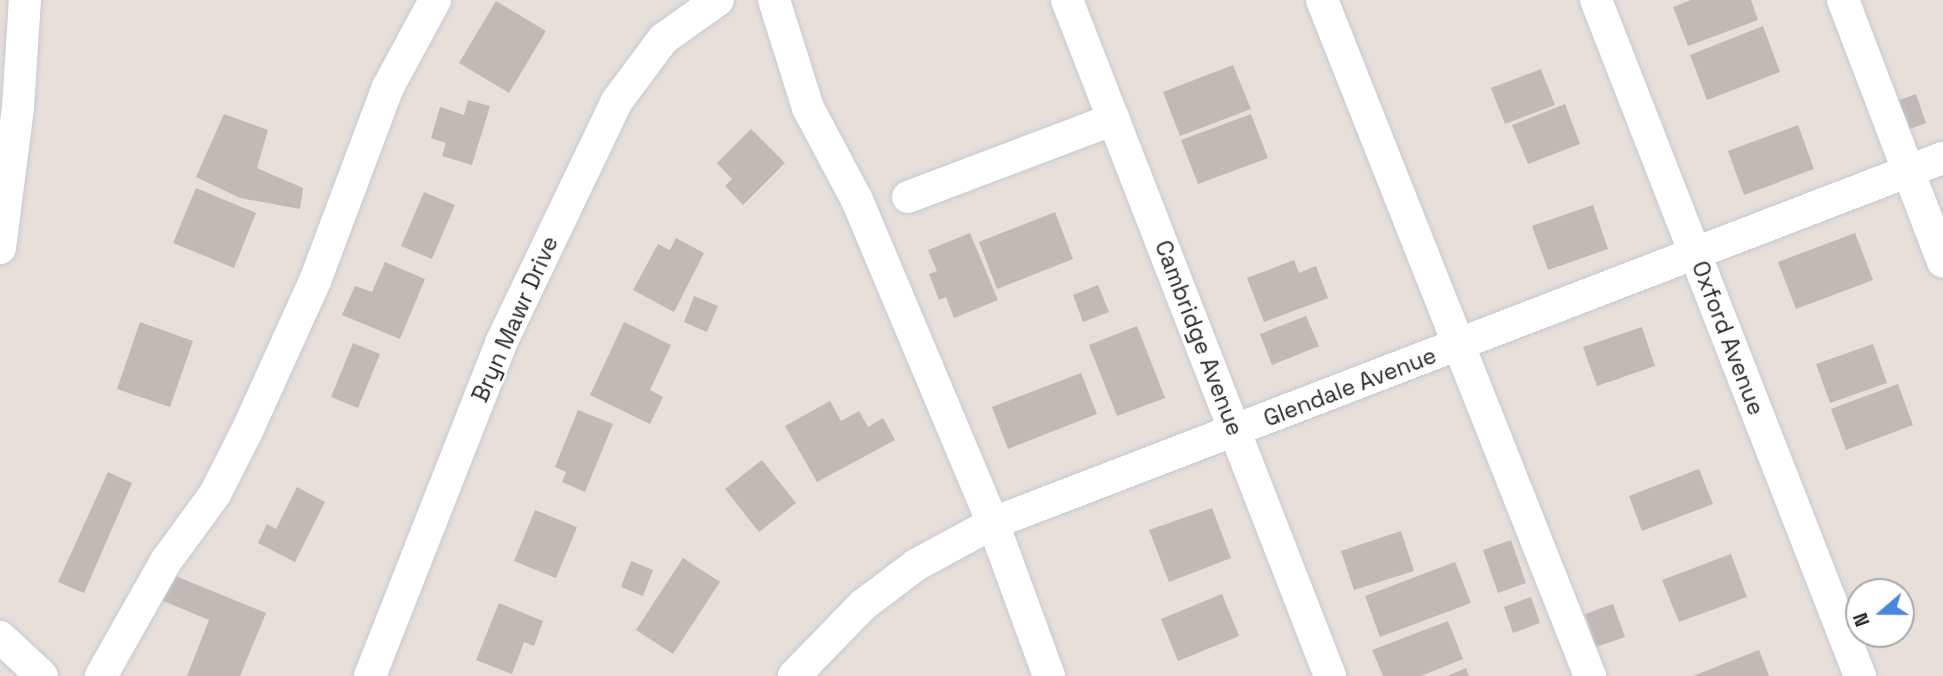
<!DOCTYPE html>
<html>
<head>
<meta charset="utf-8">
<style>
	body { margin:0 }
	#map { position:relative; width:1943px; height:676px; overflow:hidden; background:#e7dfd9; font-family:"Space Grotesk",sans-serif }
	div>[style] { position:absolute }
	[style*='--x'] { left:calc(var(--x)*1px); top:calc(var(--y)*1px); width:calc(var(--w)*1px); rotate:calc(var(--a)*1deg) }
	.building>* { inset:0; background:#c0b9b6 }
	.roads { filter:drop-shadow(0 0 2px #c5cad3) drop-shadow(0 0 2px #c5cad3) }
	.minor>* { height:32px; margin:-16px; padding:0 16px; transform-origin:16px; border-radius:16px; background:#fff }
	span { translate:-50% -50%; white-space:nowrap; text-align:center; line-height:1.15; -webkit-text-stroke:5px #fff; paint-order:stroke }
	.street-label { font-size:23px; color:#262626 }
	.north { position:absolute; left:1845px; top:578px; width:70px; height:70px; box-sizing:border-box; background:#fff; border:2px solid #a8a8a8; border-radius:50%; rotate:250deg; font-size:19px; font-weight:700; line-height:28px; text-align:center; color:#262626 }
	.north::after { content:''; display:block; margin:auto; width:24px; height:32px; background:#4b85e2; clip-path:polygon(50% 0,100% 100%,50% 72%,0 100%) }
</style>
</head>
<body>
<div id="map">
	<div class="building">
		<div style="clip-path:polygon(1691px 0,1751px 0,1758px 20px,1688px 46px,1673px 7px)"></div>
		<div style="clip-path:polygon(496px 1px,546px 31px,509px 93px,459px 63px)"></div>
		<div style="clip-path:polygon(1763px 26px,1780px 72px,1707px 100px,1690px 55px)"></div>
		<div style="clip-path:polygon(1233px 65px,1251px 109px,1180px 136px,1163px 92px)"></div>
		<div style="clip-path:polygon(1541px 69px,1555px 105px,1505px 124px,1491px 88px)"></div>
		<div style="clip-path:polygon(1916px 94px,1926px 123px,1902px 132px,1892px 103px)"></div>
		<div style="clip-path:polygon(468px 100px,490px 106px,472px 165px,442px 156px,446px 143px,431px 138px,440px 107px,464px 115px)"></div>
		<div style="clip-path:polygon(1565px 104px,1580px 144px,1528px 164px,1512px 125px)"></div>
		<div style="clip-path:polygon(224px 114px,268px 130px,257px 168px,303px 188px,300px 209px,240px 198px,196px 177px)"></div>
		<div style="clip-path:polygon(1251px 114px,1268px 158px,1198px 184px,1181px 140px)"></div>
		<div style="clip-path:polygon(1798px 125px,1814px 169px,1744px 195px,1728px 151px)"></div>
		<div style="clip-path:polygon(751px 129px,785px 163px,743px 205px,725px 186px,732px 179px,717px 163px)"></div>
		<div style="clip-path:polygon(196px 188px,256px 213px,234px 268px,173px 243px)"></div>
		<div style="clip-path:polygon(424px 192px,455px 205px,432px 259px,401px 246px)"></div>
		<div style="clip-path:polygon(1593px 205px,1608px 249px,1548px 270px,1532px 226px)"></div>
		<div style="clip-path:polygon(1055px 212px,1073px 259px,997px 289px,979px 242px)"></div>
		<div style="clip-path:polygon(970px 233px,998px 300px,954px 318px,946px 297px,939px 300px,929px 274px,937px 271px,928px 250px)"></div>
		<div style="clip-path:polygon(1855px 233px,1873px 280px,1796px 309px,1778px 262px)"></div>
		<div style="clip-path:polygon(676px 238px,704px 253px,674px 312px,633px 290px,658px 244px,670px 250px)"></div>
		<div style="clip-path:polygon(1294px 260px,1299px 273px,1316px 266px,1328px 298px,1264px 322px,1247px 278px)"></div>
		<div style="clip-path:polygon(385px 262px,425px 279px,400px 339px,342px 315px,355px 286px,372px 292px)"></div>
		<div style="clip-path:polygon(1098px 285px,1109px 312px,1083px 322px,1073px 295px)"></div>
		<div style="clip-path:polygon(694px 296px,718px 306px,707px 332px,684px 322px)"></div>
		<div style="clip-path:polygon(1306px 316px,1319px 346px,1272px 365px,1260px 334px)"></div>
		<div style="clip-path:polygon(140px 322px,193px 341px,170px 407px,117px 389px)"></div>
		<div style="clip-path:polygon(624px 322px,671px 345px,650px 390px,663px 397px,650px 424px,590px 395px)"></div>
		<div style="clip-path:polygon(1137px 326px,1165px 398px,1117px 416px,1089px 345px)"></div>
		<div style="clip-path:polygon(1642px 327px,1655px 366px,1597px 386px,1583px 347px)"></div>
		<div style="clip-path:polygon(353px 343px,380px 354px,358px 408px,331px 397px)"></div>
		<div style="clip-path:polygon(1873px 344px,1887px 383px,1830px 403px,1816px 364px)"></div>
		<div style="clip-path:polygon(1081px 373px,1097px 414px,1008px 449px,992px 407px)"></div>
		<div style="clip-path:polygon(1898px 384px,1913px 425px,1846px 450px,1831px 409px)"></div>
		<div style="clip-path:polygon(830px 401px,841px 421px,859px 411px,868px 427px,883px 418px,895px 440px,817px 482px,785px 426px)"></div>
		<div style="clip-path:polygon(578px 410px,613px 424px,585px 492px,562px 482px,566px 472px,555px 467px)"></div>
		<div style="clip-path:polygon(762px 460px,796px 503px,759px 532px,725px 489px)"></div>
		<div style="clip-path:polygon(1699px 469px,1713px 504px,1642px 531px,1629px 496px)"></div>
		<div style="clip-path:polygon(108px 472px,132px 483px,84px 593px,58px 582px)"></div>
		<div style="clip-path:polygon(297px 487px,325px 502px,295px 562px,258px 543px,267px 524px,276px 529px)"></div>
		<div style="clip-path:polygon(1212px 508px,1231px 558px,1169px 582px,1149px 530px)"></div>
		<div style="clip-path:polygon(535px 510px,577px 527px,556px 578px,514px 561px)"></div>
		<div style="clip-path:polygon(1401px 531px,1414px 571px,1354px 590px,1341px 551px)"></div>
		<div style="clip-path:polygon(1511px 540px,1526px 583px,1498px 593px,1483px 550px)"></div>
		<div style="clip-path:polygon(1731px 554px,1747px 597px,1679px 622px,1662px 580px)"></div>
		<div style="clip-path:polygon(683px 558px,720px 582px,673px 654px,636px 630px)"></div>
		<div style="clip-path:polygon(631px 561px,653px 570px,643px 596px,621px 587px)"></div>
		<div style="clip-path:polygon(1455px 562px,1471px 603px,1380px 637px,1365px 596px)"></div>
		<div style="clip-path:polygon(171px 574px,266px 613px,240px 676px,187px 676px,209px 620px,161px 600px)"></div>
		<div style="clip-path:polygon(1222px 594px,1239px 636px,1178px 661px,1161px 619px)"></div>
		<div style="clip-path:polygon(1531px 597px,1540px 623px,1513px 633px,1504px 607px)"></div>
		<div style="clip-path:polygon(499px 603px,543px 621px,534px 646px,524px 642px,512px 674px,476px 660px)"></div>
		<div style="clip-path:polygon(1613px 604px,1625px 637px,1596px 647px,1585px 614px)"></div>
		<div style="clip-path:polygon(1448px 621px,1463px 659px,1421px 676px,1383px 676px,1372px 650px)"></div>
		<div style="clip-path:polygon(1759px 650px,1769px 676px,1693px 676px)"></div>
		<div style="clip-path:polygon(1466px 668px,1469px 676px,1447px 676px)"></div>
	</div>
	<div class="roads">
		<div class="minor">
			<div style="--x:774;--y:0;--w:113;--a:72.5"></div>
			<div style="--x:808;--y:108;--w:104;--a:62"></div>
			<div style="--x:857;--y:200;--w:350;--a:67.2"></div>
			<div style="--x:993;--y:523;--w:163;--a:69.9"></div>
			<div style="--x:1067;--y:0;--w:725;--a:68.74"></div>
			<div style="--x:1322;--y:0;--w:727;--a:68.37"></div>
			<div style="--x:1596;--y:0;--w:726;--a:68.67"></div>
			<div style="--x:1843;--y:0;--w:280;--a:69.1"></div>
			<div style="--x:908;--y:197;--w:220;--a:-20.7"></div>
			<div style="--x:0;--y:248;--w:142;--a:-82.7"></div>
			<div style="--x:18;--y:107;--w:107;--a:-86.3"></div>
			<div style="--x:0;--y:637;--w:57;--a:42.9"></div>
			<div style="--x:101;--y:676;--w:132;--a:-60.5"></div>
			<div style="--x:166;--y:561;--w:83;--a:-53.8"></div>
			<div style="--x:215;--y:494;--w:68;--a:-63.1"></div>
			<div style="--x:246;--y:433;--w:167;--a:-65.6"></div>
			<div style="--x:315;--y:281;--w:207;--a:-69.4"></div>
			<div style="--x:388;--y:87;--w:99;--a:-61.6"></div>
			<div style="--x:370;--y:676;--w:358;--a:-68.5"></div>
			<div style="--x:501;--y:343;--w:268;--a:-64.4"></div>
			<div style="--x:617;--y:101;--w:77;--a:-53.4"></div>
			<div style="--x:663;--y:39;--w:67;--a:-35.3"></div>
			<div style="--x:794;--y:676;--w:99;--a:-45.8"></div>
			<div style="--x:863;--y:605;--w:66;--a:-37"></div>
			<div style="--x:916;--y:565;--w:88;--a:-28.6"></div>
			<div style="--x:993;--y:523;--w:1018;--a:-21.02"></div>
		</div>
	</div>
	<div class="street-label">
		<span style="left:515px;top:319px;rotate:-66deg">Bryn Mawr Drive</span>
		<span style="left:1199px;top:338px;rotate:69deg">Cambridge Avenue</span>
		<span style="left:1728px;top:338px;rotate:69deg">Oxford Avenue</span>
		<span style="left:1350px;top:387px;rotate:-21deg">Glendale Avenue</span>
	</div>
	<div class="north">N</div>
</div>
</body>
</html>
